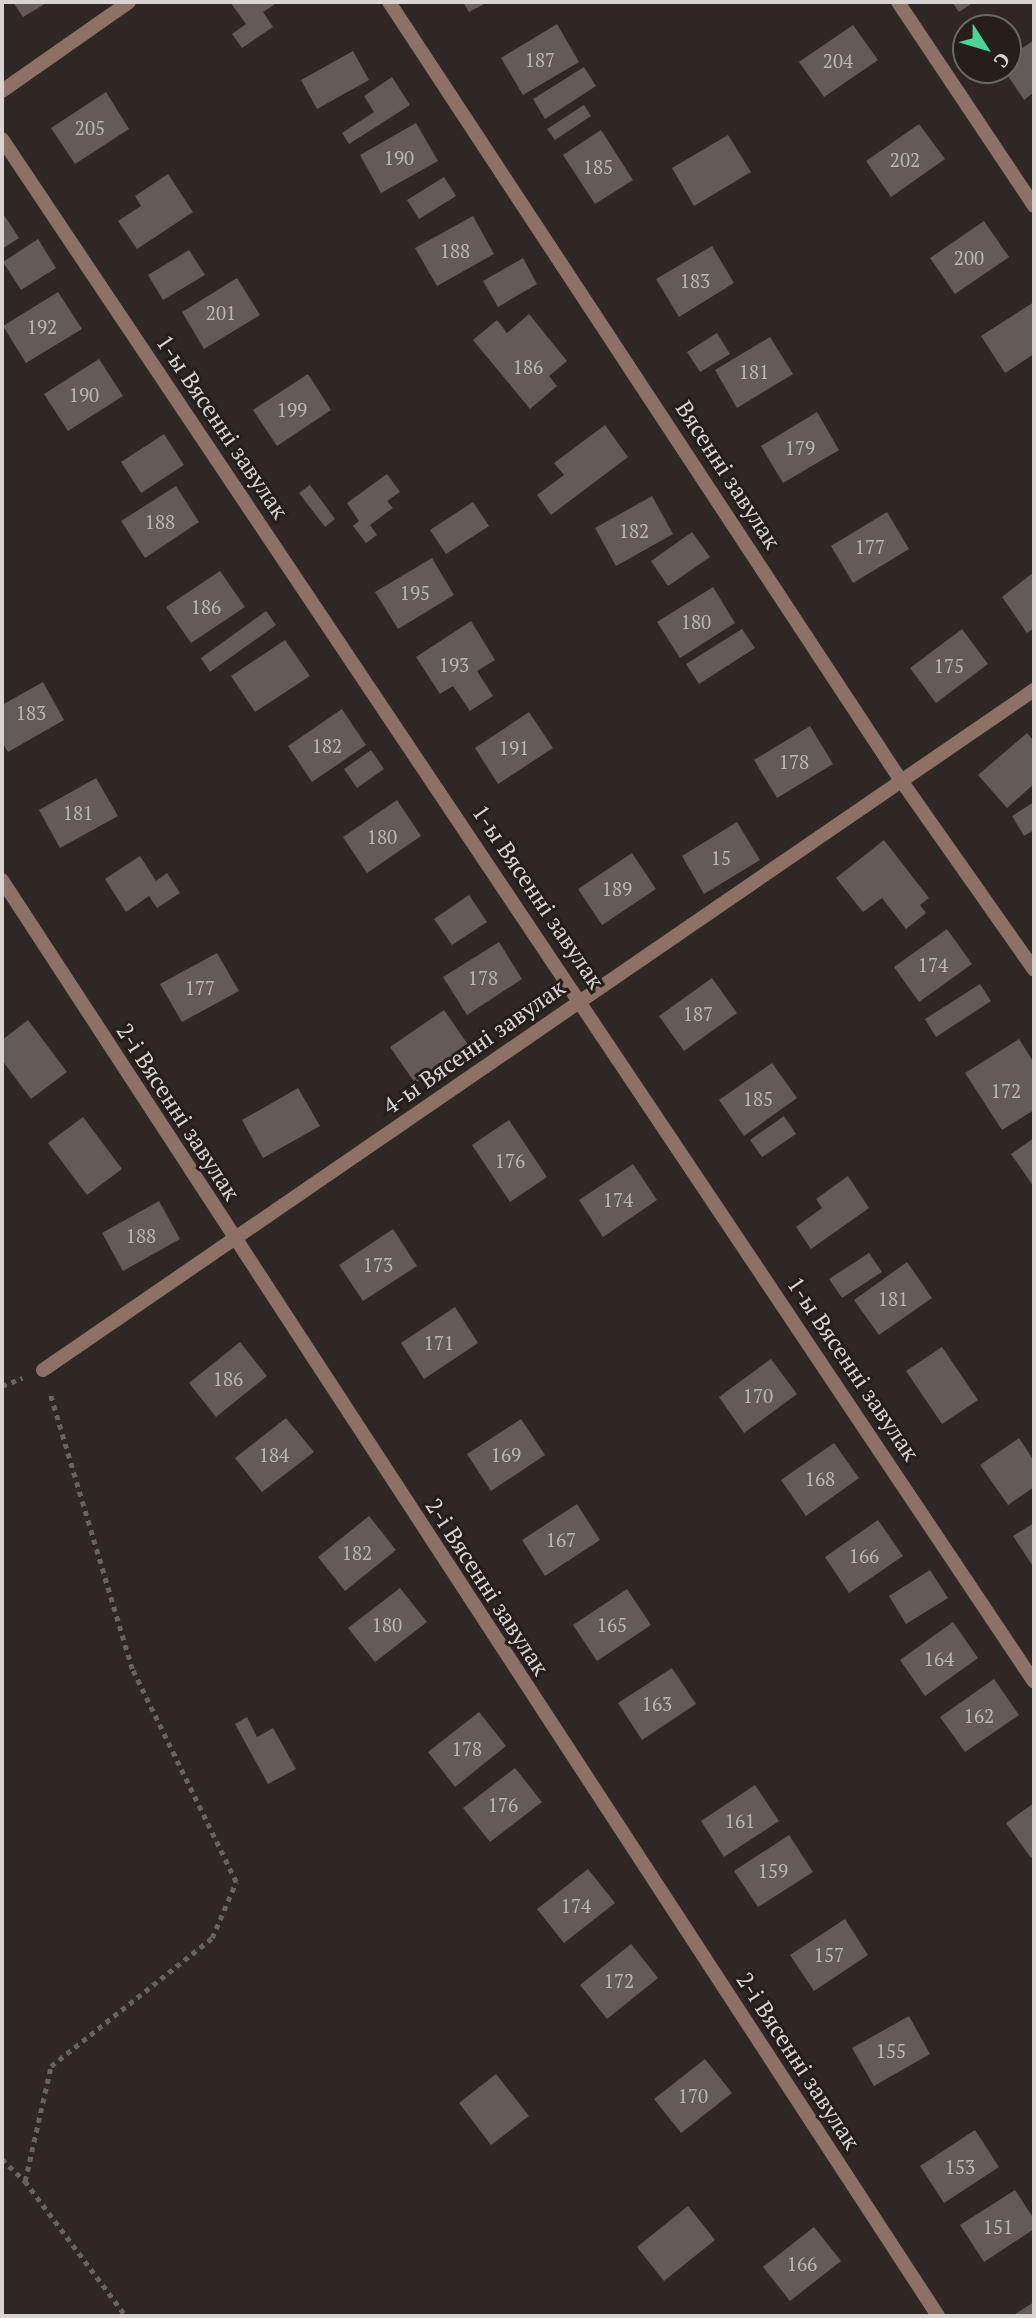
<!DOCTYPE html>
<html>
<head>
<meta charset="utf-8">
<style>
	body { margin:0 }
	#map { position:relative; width:1036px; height:2318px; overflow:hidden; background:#2e2724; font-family:"PT Serif",serif }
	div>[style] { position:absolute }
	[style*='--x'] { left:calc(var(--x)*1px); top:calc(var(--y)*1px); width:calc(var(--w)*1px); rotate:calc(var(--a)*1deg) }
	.building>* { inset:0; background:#635b57 }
	.path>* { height:4.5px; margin-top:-2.25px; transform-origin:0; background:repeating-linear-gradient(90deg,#696360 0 5px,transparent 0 10px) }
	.street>* { height:14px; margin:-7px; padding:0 7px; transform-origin:7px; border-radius:7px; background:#8d7167 }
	span { translate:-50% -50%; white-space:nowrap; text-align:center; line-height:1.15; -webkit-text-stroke:6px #251e1b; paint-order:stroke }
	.number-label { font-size:19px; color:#bcb6b3 }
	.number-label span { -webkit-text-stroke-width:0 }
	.street-label { font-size:23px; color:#d9d4d2 }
	.frame { position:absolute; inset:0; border:4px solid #d9d4d2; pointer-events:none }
	.north { position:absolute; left:952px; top:14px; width:70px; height:70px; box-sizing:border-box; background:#251e1b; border:2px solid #6d6764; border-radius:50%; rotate:127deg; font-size:19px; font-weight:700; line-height:28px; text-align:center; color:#d9d4d2 }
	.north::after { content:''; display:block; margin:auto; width:24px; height:32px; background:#4dd39a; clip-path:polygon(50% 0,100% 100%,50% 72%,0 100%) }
</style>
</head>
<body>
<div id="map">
	<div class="building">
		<div style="clip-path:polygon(13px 2px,48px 2px,23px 17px)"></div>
		<div style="clip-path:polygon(230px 2px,278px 2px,263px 12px,273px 27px,242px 48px,232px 34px,246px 24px)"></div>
		<div style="clip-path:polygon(463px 2px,488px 2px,469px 12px)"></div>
		<div style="clip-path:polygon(952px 2px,974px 2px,959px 12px)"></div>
		<div style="clip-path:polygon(557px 24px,579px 62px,523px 95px,501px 58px)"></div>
		<div style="clip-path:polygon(853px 25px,878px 60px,824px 97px,799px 62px)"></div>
		<div style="clip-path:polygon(1034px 40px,1034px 92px,1024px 100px,1004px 70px,1008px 70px,1008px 58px)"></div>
		<div style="clip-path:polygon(353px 51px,369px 80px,317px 109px,301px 80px)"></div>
		<div style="clip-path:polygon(584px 67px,596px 86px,545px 119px,533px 99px)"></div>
		<div style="clip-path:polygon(392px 77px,410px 105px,349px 144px,342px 133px,374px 112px,364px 96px)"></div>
		<div style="clip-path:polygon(106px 92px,129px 129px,75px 164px,51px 128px)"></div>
		<div style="clip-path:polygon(584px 105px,591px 116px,555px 140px,547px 129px)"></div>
		<div style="clip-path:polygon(416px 123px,438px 161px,381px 193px,360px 155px)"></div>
		<div style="clip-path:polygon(919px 124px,945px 159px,891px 197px,866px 161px)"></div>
		<div style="clip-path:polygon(601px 130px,633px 180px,595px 204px,563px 155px)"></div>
		<div style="clip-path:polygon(728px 135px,751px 172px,694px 206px,672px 168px)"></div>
		<div style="clip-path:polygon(168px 174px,193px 212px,137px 249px,118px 221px,141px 206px,135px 196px)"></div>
		<div style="clip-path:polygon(444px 177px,456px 196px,419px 219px,407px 200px)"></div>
		<div style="clip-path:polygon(2px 212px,19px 238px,2px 249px)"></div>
		<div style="clip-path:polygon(473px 216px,494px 254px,437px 286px,415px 248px)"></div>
		<div style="clip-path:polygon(984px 221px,1009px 257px,955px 294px,930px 258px)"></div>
		<div style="clip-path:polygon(38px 239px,56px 268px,21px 290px,3px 262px)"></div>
		<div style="clip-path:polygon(712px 246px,734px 283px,679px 317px,656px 279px)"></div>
		<div style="clip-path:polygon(189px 250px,205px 275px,163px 300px,148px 275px)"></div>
		<div style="clip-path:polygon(523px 258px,537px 284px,498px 307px,483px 281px)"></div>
		<div style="clip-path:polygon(237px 278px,260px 315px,204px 349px,182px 312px)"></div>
		<div style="clip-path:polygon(58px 292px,82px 329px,26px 363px,3px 326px)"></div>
		<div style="clip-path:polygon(1034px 302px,1034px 354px,1005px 373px,981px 336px)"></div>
		<div style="clip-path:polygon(529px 314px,567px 361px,549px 376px,557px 386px,530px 409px,473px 340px,497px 320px,507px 333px)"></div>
		<div style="clip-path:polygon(717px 333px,730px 354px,700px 372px,687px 352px)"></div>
		<div style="clip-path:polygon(770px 337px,793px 374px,737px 408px,715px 370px)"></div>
		<div style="clip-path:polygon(99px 359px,123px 396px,68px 431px,44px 394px)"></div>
		<div style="clip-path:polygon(308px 374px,331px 410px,277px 446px,253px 410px)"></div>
		<div style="clip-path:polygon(817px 412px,839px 450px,783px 483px,761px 446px)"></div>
		<div style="clip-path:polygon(605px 425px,628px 457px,551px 515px,537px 495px,564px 475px,554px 463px)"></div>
		<div style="clip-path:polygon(164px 434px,184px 465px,141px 493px,121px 462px)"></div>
		<div style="clip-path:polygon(387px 474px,400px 492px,387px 501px,393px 508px,370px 525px,377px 535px,366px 543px,353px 526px,359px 521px,347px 503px)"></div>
		<div style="clip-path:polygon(310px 485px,335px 519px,325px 527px,299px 493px)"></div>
		<div style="clip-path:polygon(176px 486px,199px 522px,145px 558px,121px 521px)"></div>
		<div style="clip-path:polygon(652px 496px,673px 534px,616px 566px,595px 528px)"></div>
		<div style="clip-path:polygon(473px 502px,489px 526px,446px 554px,430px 530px)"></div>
		<div style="clip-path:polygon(887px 512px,909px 549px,853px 583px,831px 546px)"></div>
		<div style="clip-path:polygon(692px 532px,710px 557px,668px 586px,651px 561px)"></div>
		<div style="clip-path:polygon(432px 558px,454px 595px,398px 629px,375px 592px)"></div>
		<div style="clip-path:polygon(220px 571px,245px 607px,191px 643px,166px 607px)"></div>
		<div style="clip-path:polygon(1034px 572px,1034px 628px,1027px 633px,1002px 597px)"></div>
		<div style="clip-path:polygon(713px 587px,735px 623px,680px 658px,657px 622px)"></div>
		<div style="clip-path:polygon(266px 611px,276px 625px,210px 672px,201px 658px)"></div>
		<div style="clip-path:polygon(471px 621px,495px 660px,477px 671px,493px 696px,470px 711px,453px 686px,440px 694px,416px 657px)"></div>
		<div style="clip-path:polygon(742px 629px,755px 648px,699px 684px,686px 664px)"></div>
		<div style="clip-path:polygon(962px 629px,988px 664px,936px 703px,910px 668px)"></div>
		<div style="clip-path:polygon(285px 640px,310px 676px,255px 712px,231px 676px)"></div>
		<div style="clip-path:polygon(43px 682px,64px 720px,8px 752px,2px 742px,2px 705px)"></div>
		<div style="clip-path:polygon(342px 709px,366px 745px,312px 782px,288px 746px)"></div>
		<div style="clip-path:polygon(529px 712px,553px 748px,498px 784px,475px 748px)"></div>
		<div style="clip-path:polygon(810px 726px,833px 764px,777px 798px,754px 760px)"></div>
		<div style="clip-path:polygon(1027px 733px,1034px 741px,1034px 784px,1007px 808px,978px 775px)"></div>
		<div style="clip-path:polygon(371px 750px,384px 769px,357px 788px,344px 769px)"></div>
		<div style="clip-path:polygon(96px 778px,118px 816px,60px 848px,39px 810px)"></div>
		<div style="clip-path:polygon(397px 800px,421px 836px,367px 873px,343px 837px)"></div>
		<div style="clip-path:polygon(1034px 802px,1034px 830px,1024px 836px,1012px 816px)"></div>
		<div style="clip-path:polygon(737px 822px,760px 860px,704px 894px,682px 856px)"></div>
		<div style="clip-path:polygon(884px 840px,929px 898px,920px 905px,926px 913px,906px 929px,882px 898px,863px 912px,836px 878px)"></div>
		<div style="clip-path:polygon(632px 853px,656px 889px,602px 925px,578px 889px)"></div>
		<div style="clip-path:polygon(140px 856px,156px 881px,167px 873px,180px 893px,157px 908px,149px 896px,126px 912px,105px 879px)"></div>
		<div style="clip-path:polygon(469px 895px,487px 922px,452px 945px,434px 919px)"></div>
		<div style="clip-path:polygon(947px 929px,972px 964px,919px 1002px,894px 967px)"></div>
		<div style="clip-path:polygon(499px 942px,522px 979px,467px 1015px,443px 977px)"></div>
		<div style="clip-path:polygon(217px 953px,239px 991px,182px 1022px,160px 984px)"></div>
		<div style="clip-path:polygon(712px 978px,737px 1013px,684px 1051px,659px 1016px)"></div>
		<div style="clip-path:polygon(980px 984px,991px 1001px,936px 1037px,925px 1019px)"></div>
		<div style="clip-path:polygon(444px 1010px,469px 1046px,415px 1083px,390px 1047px)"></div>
		<div style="clip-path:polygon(28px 1020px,67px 1072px,31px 1099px,2px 1060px,2px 1040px)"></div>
		<div style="clip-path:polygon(1019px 1039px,1034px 1063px,1034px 1110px,1002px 1130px,965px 1073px)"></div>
		<div style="clip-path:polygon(772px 1063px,797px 1098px,744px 1136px,719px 1100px)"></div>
		<div style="clip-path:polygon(298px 1088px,320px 1126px,263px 1158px,242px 1120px)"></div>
		<div style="clip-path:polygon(784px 1116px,796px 1134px,762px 1157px,750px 1140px)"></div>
		<div style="clip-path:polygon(83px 1117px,122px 1169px,87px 1195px,48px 1143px)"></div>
		<div style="clip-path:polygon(509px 1120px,547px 1177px,510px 1202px,472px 1145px)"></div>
		<div style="clip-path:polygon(1034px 1138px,1034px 1187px,1011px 1154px)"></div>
		<div style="clip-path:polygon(633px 1164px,657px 1200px,603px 1237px,579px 1200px)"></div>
		<div style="clip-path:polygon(848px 1176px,869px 1208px,811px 1249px,796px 1227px,822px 1208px,816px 1199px)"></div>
		<div style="clip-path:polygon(159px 1201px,180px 1239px,123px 1271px,102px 1233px)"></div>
		<div style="clip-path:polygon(393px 1229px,417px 1266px,363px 1301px,339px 1265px)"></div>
		<div style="clip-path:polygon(869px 1253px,882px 1272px,842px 1298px,829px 1279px)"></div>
		<div style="clip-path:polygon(907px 1262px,932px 1298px,879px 1335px,854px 1300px)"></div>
		<div style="clip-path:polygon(455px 1307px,478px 1343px,424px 1379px,401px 1343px)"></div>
		<div style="clip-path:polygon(240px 1342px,267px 1376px,216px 1417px,189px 1383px)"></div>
		<div style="clip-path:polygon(942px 1347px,978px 1400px,942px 1424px,906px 1371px)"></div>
		<div style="clip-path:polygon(771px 1359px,797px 1394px,744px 1433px,719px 1397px)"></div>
		<div style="clip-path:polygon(286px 1418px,314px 1452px,262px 1492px,235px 1458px)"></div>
		<div style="clip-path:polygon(521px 1419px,545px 1455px,491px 1491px,467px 1454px)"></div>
		<div style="clip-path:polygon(1019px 1438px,1034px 1461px,1034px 1487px,1008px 1505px,980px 1465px)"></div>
		<div style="clip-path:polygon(834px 1443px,859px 1478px,806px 1516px,781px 1480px)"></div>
		<div style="clip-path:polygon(577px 1504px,600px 1540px,545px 1576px,522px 1540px)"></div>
		<div style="clip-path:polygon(369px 1516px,396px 1550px,345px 1591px,318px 1557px)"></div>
		<div style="clip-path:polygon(878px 1520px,903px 1556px,849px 1593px,825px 1557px)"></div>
		<div style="clip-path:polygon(1034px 1523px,1034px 1568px,1013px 1536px)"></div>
		<div style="clip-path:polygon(930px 1570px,948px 1598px,906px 1624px,889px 1596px)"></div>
		<div style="clip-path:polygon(400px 1588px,427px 1622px,375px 1662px,348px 1628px)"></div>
		<div style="clip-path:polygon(627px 1589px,651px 1625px,597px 1661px,573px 1625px)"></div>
		<div style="clip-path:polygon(953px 1622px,978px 1658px,925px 1696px,900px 1660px)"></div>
		<div style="clip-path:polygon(672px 1668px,696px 1704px,642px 1740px,618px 1703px)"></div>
		<div style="clip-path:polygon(994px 1679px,1019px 1715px,965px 1752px,940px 1717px)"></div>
		<div style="clip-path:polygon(479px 1712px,506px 1746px,455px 1787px,428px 1752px)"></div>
		<div style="clip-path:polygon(247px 1717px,257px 1737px,273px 1728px,296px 1769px,268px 1784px,235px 1724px)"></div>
		<div style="clip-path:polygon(515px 1768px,542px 1802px,490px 1842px,463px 1808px)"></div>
		<div style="clip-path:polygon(755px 1785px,779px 1821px,724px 1857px,701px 1821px)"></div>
		<div style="clip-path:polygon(1034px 1803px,1034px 1855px,1031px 1858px,1006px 1823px)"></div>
		<div style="clip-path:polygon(789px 1835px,813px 1872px,758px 1907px,734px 1871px)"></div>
		<div style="clip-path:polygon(588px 1869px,615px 1903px,564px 1943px,537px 1909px)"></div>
		<div style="clip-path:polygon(845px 1919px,868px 1955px,814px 1991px,790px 1955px)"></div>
		<div style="clip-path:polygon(631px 1944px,658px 1978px,607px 2019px,580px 1985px)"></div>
		<div style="clip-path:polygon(909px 2016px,930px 2054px,874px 2086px,852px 2048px)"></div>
		<div style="clip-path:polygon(705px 2059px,732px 2093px,681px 2133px,654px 2099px)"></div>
		<div style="clip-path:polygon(496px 2074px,529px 2116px,491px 2145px,459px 2103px)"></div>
		<div style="clip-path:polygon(975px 2130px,999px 2167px,944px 2203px,920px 2166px)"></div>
		<div style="clip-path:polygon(1015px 2190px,1034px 2219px,1034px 2229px,984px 2262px,960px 2225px)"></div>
		<div style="clip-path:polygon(688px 2206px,715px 2240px,664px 2281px,637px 2247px)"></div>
		<div style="clip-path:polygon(814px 2227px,841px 2261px,790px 2301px,763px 2267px)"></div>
		<div style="clip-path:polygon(1034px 2302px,1034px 2316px,1012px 2316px)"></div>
	</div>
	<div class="path">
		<div style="--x:2;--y:1386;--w:22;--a:-22"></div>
		<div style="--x:2;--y:2159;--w:32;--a:44"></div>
		<div style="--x:25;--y:2181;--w:169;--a:53.2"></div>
		<div style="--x:25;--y:2181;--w:118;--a:-77.3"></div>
		<div style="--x:51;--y:2066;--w:206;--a:-38.5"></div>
		<div style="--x:212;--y:1938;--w:61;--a:-66.8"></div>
		<div style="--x:236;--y:1882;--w:237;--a:-116"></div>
		<div style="--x:132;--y:1669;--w:287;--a:-106.6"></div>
	</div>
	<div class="street">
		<div style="--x:389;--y:2;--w:930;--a:56.67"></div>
		<div style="--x:900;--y:779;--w:233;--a:54.9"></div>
		<div style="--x:898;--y:2;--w:245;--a:56.3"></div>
		<div style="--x:2;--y:91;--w:155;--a:-35"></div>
		<div style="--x:2;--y:139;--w:1856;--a:56.22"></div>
		<div style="--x:2;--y:880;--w:1714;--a:56.9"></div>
		<div style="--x:43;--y:1370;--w:1202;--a:-34.46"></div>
	</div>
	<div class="number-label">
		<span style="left:540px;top:60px">187</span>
		<span style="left:838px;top:61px">204</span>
		<span style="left:90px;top:128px">205</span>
		<span style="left:399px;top:158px">190</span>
		<span style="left:905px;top:160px">202</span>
		<span style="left:598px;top:167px">185</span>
		<span style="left:455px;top:251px">188</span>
		<span style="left:969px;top:258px">200</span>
		<span style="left:695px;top:281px">183</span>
		<span style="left:221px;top:313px">201</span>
		<span style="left:42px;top:327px">192</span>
		<span style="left:528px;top:367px">186</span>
		<span style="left:754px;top:372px">181</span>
		<span style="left:84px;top:395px">190</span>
		<span style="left:292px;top:410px">199</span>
		<span style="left:800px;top:448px">179</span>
		<span style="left:160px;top:522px">188</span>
		<span style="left:634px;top:531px">182</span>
		<span style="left:870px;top:547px">177</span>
		<span style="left:415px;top:593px">195</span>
		<span style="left:206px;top:607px">186</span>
		<span style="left:696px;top:622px">180</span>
		<span style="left:454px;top:665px">193</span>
		<span style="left:949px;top:666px">175</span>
		<span style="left:31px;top:713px">183</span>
		<span style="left:327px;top:746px">182</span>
		<span style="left:514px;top:748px">191</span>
		<span style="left:794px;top:762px">178</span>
		<span style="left:78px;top:813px">181</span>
		<span style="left:382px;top:837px">180</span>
		<span style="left:721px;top:858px">15</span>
		<span style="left:617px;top:889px">189</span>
		<span style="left:933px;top:965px">174</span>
		<span style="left:483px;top:978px">178</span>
		<span style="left:200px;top:988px">177</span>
		<span style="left:698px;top:1014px">187</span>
		<span style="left:1006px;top:1091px">172</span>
		<span style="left:758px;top:1099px">185</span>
		<span style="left:510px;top:1161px">176</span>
		<span style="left:618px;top:1200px">174</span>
		<span style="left:141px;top:1236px">188</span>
		<span style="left:378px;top:1265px">173</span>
		<span style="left:893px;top:1299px">181</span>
		<span style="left:439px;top:1343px">171</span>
		<span style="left:228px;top:1379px">186</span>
		<span style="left:758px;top:1396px">170</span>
		<span style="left:274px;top:1455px">184</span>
		<span style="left:506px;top:1455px">169</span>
		<span style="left:820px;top:1479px">168</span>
		<span style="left:561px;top:1540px">167</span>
		<span style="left:357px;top:1553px">182</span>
		<span style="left:864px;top:1556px">166</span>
		<span style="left:387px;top:1625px">180</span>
		<span style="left:612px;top:1625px">165</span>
		<span style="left:939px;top:1659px">164</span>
		<span style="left:657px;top:1704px">163</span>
		<span style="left:979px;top:1716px">162</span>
		<span style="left:467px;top:1749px">178</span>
		<span style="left:503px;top:1805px">176</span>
		<span style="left:740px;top:1821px">161</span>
		<span style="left:773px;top:1871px">159</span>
		<span style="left:576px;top:1906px">174</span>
		<span style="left:829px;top:1955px">157</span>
		<span style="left:619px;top:1981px">172</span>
		<span style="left:891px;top:2051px">155</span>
		<span style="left:693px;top:2096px">170</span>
		<span style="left:960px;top:2167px">153</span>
		<span style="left:998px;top:2227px">151</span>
		<span style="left:802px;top:2264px">166</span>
	</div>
	<div class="street-label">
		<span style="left:222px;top:427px;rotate:56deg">1-ы Вясенні завулак</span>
		<span style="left:728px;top:475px;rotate:57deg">Вясенні завулак</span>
		<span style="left:538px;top:897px;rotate:56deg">1-ы Вясенні завулак</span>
		<span style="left:474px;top:1047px;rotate:-35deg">4-ы Вясенні завулак</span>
		<span style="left:178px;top:1112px;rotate:57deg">2-і Вясенні завулак</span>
		<span style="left:853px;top:1369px;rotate:56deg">1-ы Вясенні завулак</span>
		<span style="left:487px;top:1587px;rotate:57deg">2-і Вясенні завулак</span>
		<span style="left:798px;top:2061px;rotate:57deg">2-і Вясенні завулак</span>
	</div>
	<div class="frame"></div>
	<div class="north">С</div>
</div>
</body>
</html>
